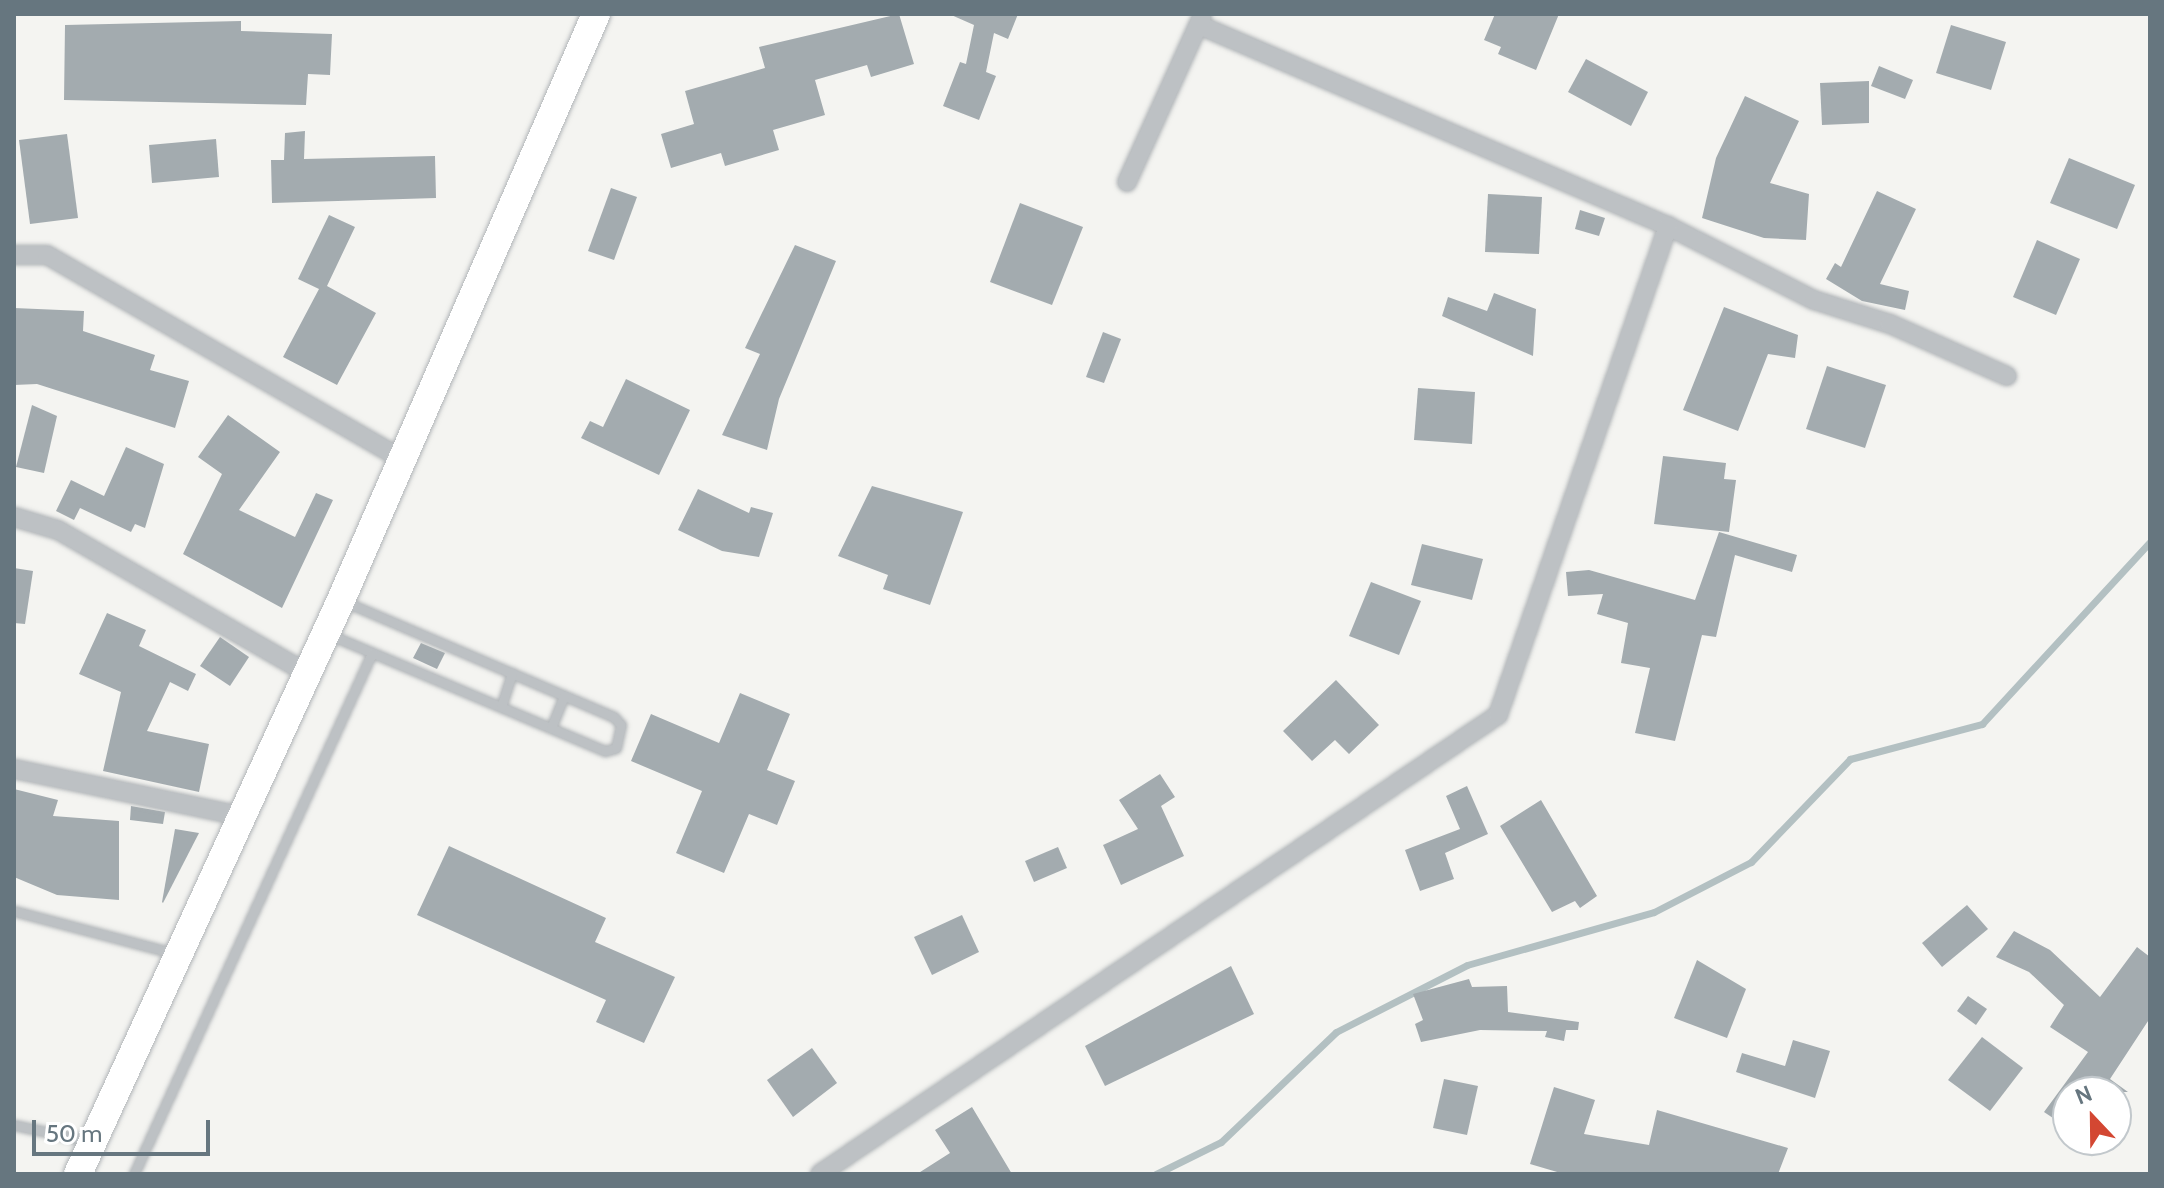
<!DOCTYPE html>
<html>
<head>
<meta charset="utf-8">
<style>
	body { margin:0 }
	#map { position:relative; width:2164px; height:1188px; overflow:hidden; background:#f4f4f1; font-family:Cabin,sans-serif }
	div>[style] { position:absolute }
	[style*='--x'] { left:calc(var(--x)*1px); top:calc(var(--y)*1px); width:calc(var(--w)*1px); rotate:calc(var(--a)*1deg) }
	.stream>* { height:7px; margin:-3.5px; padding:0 3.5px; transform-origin:3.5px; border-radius:3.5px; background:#b3c0c2 }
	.building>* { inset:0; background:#a3abaf }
	.roads { filter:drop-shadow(0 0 2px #b1b5b8) drop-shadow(0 0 2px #b1b5b8) }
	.lane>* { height:9px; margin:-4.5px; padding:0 4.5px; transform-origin:4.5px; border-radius:4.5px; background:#bdc1c4 }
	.street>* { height:18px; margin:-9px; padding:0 9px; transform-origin:9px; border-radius:9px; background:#bdc1c4 }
	.primary>* { height:28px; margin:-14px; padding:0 14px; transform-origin:14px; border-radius:14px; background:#fff }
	span { translate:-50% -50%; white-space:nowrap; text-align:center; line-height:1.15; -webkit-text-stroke:8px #fff; paint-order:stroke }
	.frame { position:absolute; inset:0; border:16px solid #66767f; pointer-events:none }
	.north { position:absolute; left:2052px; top:1076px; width:80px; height:80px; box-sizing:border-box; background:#fff; border:2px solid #c2c8cc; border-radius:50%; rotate:338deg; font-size:22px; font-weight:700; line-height:32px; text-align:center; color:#66767f }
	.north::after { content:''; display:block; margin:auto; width:28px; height:36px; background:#d34732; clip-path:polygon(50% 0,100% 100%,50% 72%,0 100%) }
	.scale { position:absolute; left:32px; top:1120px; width:178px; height:36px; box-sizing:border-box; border:4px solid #66767f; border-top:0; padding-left:10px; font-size:24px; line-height:28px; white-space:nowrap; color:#66767f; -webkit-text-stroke:6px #fff; paint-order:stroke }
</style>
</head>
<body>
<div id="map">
	<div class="stream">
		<div style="--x:1156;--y:1174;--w:72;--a:-26.2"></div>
		<div style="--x:1221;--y:1142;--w:159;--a:-43.7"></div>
		<div style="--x:1336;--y:1032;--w:147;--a:-27.1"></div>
		<div style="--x:1467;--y:965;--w:194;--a:-15.8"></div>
		<div style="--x:1654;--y:912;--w:109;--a:-27.3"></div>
		<div style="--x:1751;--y:862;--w:143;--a:-46.1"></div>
		<div style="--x:1850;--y:759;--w:137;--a:-14.9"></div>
		<div style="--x:1982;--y:724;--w:248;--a:-47.3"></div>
	</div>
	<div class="building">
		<div style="clip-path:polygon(899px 14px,914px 64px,871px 77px,867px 65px,815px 80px,825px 115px,773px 130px,779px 150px,725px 166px,721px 153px,671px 168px,661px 134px,694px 124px,685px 91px,765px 68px,759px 47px)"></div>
		<div style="clip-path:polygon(949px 14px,1018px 14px,1008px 39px,994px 33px,986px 72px,996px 76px,979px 120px,943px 106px,960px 62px,966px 64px,974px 25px)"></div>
		<div style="clip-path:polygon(1495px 14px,1559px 14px,1536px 70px,1498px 54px,1501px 47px,1484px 40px)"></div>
		<div style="clip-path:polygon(241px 21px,241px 31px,332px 34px,330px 75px,308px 74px,306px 105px,64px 100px,65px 25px)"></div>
		<div style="clip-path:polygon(1951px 25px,2006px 42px,1991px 90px,1936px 73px)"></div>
		<div style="clip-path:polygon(1586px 59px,1648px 92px,1631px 126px,1568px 92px)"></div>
		<div style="clip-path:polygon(1879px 66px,1913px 80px,1905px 99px,1871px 86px)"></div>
		<div style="clip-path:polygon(1869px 81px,1869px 123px,1822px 125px,1820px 83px)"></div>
		<div style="clip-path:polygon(1745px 96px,1799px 121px,1770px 183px,1809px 194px,1806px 240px,1764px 238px,1702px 218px,1716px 158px)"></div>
		<div style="clip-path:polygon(305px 131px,304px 159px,435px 156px,436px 198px,272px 203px,271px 160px,284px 160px,285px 133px)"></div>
		<div style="clip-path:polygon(67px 134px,78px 218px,30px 224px,19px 140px)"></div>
		<div style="clip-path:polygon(216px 139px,219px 177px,152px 183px,149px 145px)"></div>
		<div style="clip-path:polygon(2069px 158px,2135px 185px,2117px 229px,2050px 203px)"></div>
		<div style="clip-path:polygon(611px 188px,637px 197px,614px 260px,588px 251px)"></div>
		<div style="clip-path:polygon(1877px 191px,1916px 209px,1880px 284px,1909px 291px,1905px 310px,1862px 301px,1826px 279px,1835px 263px,1841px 267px)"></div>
		<div style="clip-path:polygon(1488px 194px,1542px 197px,1539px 254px,1485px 252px)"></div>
		<div style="clip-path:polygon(1020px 203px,1083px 227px,1052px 305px,990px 282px)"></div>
		<div style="clip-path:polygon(1580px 210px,1605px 218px,1599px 236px,1575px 229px)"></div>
		<div style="clip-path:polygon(329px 215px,355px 227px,327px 286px,376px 313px,337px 385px,283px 357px,319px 289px,298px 279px)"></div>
		<div style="clip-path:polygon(2037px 240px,2080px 259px,2056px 315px,2013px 297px)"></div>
		<div style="clip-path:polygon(795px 245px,836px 261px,779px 399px,767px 450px,722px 435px,760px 354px,745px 348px)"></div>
		<div style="clip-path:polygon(1494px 293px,1536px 309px,1533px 356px,1442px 316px,1448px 297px,1487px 311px)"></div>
		<div style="clip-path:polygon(1724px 307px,1798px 335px,1795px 358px,1768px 354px,1738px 431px,1683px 410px)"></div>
		<div style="clip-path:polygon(14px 308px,84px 311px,83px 331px,155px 355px,150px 370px,189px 381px,175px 428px,37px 384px,14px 385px)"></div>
		<div style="clip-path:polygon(1103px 332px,1121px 339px,1104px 383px,1086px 377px)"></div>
		<div style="clip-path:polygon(1827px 366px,1886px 385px,1865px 448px,1806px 429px)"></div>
		<div style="clip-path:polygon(626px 379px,690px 410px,659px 475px,581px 438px,590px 421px,603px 427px)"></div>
		<div style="clip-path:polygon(1418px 388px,1475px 392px,1472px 444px,1414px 440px)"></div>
		<div style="clip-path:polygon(32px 405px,57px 416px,44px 473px,16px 467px)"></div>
		<div style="clip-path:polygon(228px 415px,280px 452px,239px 510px,295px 537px,316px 493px,333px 500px,282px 608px,183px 554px,222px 474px,198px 457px)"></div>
		<div style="clip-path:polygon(126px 447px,164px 464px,145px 528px,135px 524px,131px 532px,80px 508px,74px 520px,56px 511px,71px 480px,104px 496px)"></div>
		<div style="clip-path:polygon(1663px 456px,1726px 463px,1724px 479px,1736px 480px,1729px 532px,1654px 524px)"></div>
		<div style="clip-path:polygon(872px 486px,963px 512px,930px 605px,883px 589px,888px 575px,838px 556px)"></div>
		<div style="clip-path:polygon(698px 489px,749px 513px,751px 507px,773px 513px,759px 557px,722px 551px,678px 530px)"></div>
		<div style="clip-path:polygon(1719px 532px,1797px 555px,1792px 572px,1735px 555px,1716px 637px,1702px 635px,1675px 741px,1635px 733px,1650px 668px,1621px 663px,1628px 623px,1597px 614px,1603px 594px,1568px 596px,1566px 572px,1589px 570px,1695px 600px)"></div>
		<div style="clip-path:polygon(1422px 544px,1483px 559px,1472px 600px,1411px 585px)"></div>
		<div style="clip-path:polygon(14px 568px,33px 571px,25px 624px,14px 623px)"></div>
		<div style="clip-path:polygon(1371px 582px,1421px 601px,1399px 655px,1349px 636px)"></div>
		<div style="clip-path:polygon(107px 613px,146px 630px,139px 646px,196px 674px,188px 691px,170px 682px,147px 731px,209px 744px,199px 792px,103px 771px,121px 692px,79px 674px)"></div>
		<div style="clip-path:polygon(220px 637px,249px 657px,230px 686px,200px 666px)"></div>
		<div style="clip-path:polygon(421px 643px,445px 653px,437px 669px,413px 658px)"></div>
		<div style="clip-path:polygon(1336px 680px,1379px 725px,1349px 754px,1335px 740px,1312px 761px,1283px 731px)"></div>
		<div style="clip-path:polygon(740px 693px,790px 714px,767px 770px,795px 781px,777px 825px,749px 814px,724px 873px,676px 853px,702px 791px,631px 761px,651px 714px,719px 743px)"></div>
		<div style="clip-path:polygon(1160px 774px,1175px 797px,1161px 806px,1184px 856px,1121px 885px,1103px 845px,1138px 829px,1119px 800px)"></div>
		<div style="clip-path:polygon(1467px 786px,1488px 834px,1445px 853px,1454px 879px,1420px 891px,1405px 850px,1460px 829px,1446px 796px)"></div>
		<div style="clip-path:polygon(14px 789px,58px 800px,53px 816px,119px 821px,119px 900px,57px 895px,14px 877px)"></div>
		<div style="clip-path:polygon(1541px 800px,1597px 896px,1580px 908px,1575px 901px,1552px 912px,1500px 826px)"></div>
		<div style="clip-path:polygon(131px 806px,165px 812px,163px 824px,130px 820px)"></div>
		<div style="clip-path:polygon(175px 829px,199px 833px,163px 903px,162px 902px)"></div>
		<div style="clip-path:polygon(449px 846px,606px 918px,595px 942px,675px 977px,644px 1043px,596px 1022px,606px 1000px,417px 915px)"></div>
		<div style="clip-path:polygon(1058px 847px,1067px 868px,1034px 882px,1025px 861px)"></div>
		<div style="clip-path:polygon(1967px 905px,1988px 929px,1942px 967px,1922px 943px)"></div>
		<div style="clip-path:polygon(962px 915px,979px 952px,932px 975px,914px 937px)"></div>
		<div style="clip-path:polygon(2014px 931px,2050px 950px,2100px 997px,2137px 947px,2150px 957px,2150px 1018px,2110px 1079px,2128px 1092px,2068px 1092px,2068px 1128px,2044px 1112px,2088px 1052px,2050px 1027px,2064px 1005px,2029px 972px,1996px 957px)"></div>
		<div style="clip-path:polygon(1697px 960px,1746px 989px,1727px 1038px,1674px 1018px)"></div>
		<div style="clip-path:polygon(1231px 966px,1254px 1014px,1105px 1086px,1085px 1046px)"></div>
		<div style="clip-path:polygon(1469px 979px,1472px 987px,1507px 986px,1508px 1012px,1579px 1022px,1578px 1030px,1566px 1030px,1564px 1041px,1545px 1037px,1547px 1031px,1480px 1030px,1421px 1042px,1415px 1024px,1423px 1020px,1413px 994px)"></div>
		<div style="clip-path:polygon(1968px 996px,1987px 1009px,1976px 1025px,1957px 1011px)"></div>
		<div style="clip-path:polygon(1982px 1037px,2023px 1068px,1990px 1111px,1948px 1080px)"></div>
		<div style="clip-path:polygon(1793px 1040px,1830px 1051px,1815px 1098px,1736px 1072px,1742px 1053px,1785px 1066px)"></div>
		<div style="clip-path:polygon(812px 1048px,837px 1083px,793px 1117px,767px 1080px)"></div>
		<div style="clip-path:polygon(1444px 1079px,1478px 1086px,1467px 1135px,1433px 1128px)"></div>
		<div style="clip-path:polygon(1554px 1087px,1595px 1100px,1584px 1134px,1649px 1145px,1657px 1110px,1788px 1148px,1778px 1174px,1564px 1174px,1530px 1164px)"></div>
		<div style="clip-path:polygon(972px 1107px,1012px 1174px,917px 1174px,950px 1153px,935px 1130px)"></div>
	</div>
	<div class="roads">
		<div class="lane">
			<div style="--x:328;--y:634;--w:301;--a:22.9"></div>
			<div style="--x:605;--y:751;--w:11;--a:-15"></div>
			<div style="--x:616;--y:748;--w:24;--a:-78"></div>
			<div style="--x:621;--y:725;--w:11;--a:-131"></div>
			<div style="--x:614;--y:717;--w:295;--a:-156.8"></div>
			<div style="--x:501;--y:707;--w:36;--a:-72"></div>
			<div style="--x:551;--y:728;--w:35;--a:-68"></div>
			<div style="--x:14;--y:911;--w:169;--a:14.8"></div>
			<div style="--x:14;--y:1125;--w:77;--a:12"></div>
			<div style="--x:134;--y:1174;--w:573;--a:-65.45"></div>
		</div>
		<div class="street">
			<div style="--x:1199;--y:25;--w:510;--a:23.2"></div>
			<div style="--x:1668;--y:226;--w:164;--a:26.9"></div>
			<div style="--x:1814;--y:300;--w:80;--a:17.5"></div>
			<div style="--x:1890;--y:324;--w:128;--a:24"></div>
			<div style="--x:1127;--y:182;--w:181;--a:-65.6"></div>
			<div style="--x:14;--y:255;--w:33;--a:0"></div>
			<div style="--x:47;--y:255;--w:411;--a:29.9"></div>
			<div style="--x:14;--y:517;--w:46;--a:16.5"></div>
			<div style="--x:58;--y:530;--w:283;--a:29.9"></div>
			<div style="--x:14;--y:769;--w:232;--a:11.7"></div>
			<div style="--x:820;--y:1174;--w:819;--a:-34.1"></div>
			<div style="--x:1498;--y:715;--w:518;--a:-70.83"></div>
		</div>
		<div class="primary">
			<div style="--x:78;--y:1174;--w:631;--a:-65.38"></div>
			<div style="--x:341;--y:600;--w:639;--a:-66.48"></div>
		</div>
	</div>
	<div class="frame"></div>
	<div class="north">N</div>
	<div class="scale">50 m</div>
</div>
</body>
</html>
